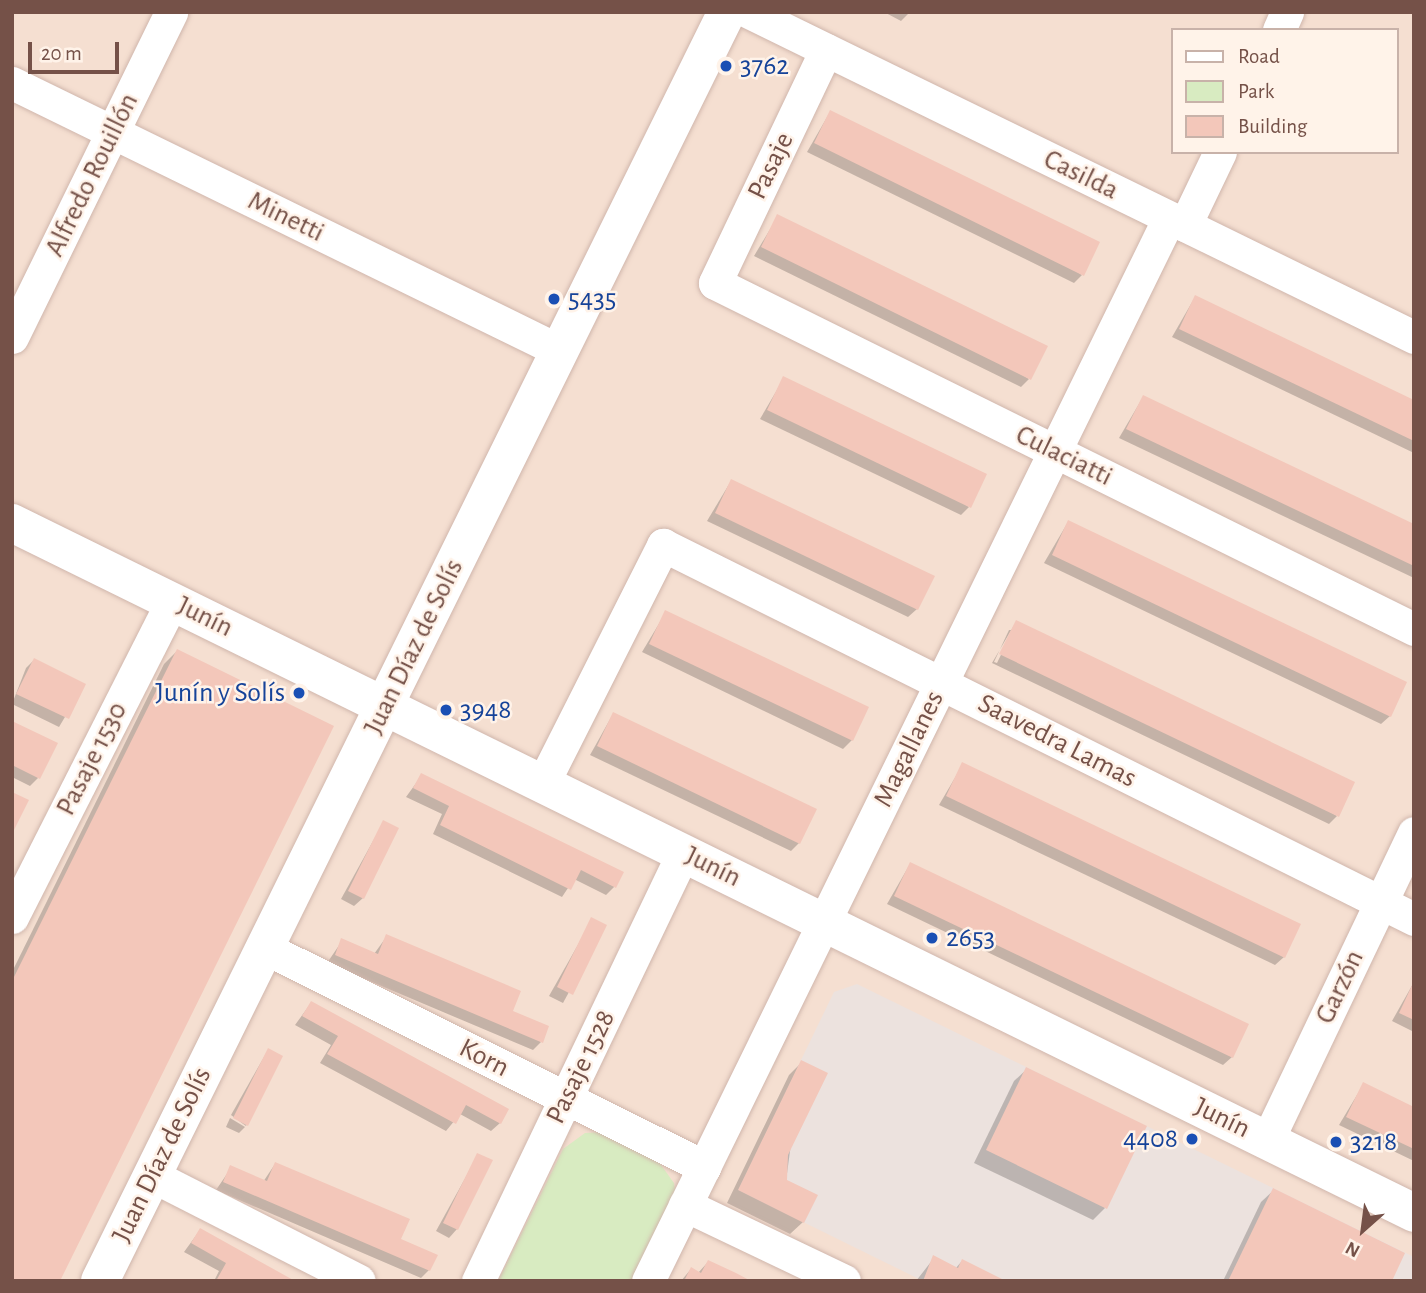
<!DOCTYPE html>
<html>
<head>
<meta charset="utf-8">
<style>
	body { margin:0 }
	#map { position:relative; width:1426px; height:1293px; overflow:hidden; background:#fdeee3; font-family:"Alegreya Sans",sans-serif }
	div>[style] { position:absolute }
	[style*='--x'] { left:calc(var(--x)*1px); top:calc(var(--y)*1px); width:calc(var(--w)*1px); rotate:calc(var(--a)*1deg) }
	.residential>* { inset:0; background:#f5dfd1 }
	.industrial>* { inset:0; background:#ece2de }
	.green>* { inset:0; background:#d8ebc1 }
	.shadow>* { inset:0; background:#0003 }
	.building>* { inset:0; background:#f3c7ba }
	.roads { filter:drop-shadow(0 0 2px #d0b6ac) drop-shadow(0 0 2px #d0b6ac) }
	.minor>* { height:33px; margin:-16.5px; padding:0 16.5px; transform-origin:16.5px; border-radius:16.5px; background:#fff }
	.secondary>* { height:38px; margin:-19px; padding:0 19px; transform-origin:19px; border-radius:19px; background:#fff }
	.dots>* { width:19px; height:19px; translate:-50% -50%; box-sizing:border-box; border:4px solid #fff3e9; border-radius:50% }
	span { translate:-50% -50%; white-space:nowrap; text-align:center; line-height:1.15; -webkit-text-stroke:5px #fff3e9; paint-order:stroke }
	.transit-label { font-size:28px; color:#164399 }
	.left { translate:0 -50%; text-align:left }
	.right { translate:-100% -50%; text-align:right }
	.street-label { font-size:28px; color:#755148 }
	.frame { position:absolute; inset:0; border:14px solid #755148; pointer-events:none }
	.legend { position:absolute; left:1171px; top:28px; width:228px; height:126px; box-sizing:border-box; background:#fff3e9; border:2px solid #c8b2a9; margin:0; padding:9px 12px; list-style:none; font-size:21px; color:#755148 }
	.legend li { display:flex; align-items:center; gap:14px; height:35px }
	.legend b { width:35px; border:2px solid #c8b2a9 }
	.north { position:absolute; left:1328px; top:1195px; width:70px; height:70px; -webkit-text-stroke:5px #fff3e9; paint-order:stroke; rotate:208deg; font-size:19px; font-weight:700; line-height:28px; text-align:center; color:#755148 }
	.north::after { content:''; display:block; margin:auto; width:24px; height:32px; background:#755148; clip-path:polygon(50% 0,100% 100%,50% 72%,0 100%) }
	.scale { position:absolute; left:28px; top:42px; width:91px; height:32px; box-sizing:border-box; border:4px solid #755148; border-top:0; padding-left:9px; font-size:21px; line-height:24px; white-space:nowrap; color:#755148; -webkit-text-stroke:5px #fff3e9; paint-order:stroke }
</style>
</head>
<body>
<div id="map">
	<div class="residential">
		<div style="clip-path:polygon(evenodd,12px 12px,1414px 12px,1414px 1281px,12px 1281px,12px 12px,1172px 30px,1396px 30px,1396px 152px,1172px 152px,1172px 30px)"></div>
	</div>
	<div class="industrial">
		<div style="clip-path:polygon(857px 984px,1414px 1257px,1414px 1281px,923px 1281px,738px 1190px,834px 992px)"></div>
	</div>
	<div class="green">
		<div style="clip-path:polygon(602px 1132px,656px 1158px,674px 1183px,676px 1196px,634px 1281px,498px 1281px,563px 1149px,585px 1133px)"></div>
	</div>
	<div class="shadow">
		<div style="clip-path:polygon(884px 12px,910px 12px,901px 21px)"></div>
		<div style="clip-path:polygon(830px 112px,1082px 275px,1074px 283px,807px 152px)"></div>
		<div style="clip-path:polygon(778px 216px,1029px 379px,1021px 387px,754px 256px)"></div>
		<div style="clip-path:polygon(1195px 297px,1414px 401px,1414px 453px,1172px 337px)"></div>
		<div style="clip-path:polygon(784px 378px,969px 507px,961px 515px,760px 419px)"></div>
		<div style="clip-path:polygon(1143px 397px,1414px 526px,1414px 578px,1119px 438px)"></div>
		<div style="clip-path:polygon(731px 481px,917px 609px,908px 617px,707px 521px)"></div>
		<div style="clip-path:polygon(1068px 522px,1390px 716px,1381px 724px,1044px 563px)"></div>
		<div style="clip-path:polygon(666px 612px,867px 708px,852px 740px,843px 749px,642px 652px)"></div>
		<div style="clip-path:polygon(evenodd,1016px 622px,1337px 816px,1329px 824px,992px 663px,1016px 622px,1009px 630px,1013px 630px,997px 663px,994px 662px,1009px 630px)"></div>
		<div style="clip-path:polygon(177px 651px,12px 1281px,12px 972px,164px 664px)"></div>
		<div style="clip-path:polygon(34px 660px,84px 685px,59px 727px,12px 704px,26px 668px)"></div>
		<div style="clip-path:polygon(613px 714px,799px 843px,791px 851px,590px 755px)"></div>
		<div style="clip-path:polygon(12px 723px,38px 778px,30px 786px,12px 777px)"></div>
		<div style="clip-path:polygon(963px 764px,1284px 957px,1275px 965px,939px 805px)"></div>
		<div style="clip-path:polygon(422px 775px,615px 886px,606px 895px,574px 879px,562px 897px,433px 834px,442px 814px,406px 797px)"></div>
		<div style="clip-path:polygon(383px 823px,363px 898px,354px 906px,341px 899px)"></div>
		<div style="clip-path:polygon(910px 864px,1232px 1057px,1223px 1065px,887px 904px)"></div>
		<div style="clip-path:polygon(592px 920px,605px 926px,563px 1003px,549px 996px)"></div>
		<div style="clip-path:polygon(387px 936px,510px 1012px,541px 1042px,533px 1050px,327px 963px,342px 941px,374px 954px)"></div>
		<div style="clip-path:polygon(1414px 982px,1414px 1032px,1392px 1021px)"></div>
		<div style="clip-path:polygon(311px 1003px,500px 1123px,491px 1131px,460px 1114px,446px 1131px,320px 1063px,331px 1045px,295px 1025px)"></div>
		<div style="clip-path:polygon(268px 1050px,281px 1057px,246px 1126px,231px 1115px)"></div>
		<div style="clip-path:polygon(802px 1062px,786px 1181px,803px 1222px,790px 1234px,727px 1203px,789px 1075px)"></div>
		<div style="clip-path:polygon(1027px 1069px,1105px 1208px,1093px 1220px,974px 1163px,1014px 1081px)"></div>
		<div style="clip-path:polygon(1363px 1085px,1414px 1109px,1414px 1161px,1339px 1125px)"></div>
		<div style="clip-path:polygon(230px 1118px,245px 1127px,239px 1133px,226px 1127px)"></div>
		<div style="clip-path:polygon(478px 1155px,457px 1229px,449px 1238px,436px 1231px)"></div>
		<div style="clip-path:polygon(275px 1164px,398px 1240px,429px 1270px,421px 1278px,216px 1190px,231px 1168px,263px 1182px)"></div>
		<div style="clip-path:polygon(1274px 1190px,1390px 1281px,1223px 1281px,1261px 1202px)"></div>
		<div style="clip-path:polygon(200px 1230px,292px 1281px,214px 1281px,219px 1271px,184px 1252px)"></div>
		<div style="clip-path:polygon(934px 1258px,955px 1269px,962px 1261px,1002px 1281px,916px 1281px)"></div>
		<div style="clip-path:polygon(708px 1262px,747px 1281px,681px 1281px,691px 1269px,698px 1273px)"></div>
	</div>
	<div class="building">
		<div style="clip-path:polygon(830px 110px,1100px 242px,1084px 276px,814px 143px)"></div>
		<div style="clip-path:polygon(777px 214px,1048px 346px,1031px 380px,761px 247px)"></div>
		<div style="clip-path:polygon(1195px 295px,1414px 400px,1414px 441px,1179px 329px)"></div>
		<div style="clip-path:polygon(783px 376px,987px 474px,971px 508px,767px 410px)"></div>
		<div style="clip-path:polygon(1143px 395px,1414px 524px,1414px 566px,1126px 429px)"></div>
		<div style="clip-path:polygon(731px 479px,935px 576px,918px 610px,715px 513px)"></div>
		<div style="clip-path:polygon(1068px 520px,1407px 682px,1391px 717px,1052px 555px)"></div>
		<div style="clip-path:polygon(665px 610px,869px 707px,853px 741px,649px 644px)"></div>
		<div style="clip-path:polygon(1016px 620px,1355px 782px,1339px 817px,999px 654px)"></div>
		<div style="clip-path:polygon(177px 649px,334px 726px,60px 1281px,12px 1281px,12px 981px)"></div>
		<div style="clip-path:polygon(34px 658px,86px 684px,69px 719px,16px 694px)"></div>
		<div style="clip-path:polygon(613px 712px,817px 809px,800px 844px,597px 746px)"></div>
		<div style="clip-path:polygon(12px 721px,58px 743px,40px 779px,12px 765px)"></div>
		<div style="clip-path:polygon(962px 762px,1301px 924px,1285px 958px,946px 796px)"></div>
		<div style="clip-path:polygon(421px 773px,624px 872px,616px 888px,581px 870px,571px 890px,440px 825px,449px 806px,413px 788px)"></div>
		<div style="clip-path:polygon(12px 792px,29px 800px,12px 834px)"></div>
		<div style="clip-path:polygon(383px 820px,399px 828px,364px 899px,348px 891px)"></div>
		<div style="clip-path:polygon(910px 862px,1249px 1024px,1233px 1058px,894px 896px)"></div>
		<div style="clip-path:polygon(591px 917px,607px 925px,573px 995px,557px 987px)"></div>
		<div style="clip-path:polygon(386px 934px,521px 991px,513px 1011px,549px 1026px,543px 1043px,335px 955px,341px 938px,378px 954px)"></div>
		<div style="clip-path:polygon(1414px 981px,1414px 1020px,1399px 1013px)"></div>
		<div style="clip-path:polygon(311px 1001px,509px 1109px,501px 1124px,466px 1105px,456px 1124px,327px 1054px,338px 1036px,302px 1016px)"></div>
		<div style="clip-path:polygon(268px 1048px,283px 1056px,248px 1126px,233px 1118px)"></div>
		<div style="clip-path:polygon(801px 1060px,828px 1073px,788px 1155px,787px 1180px,818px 1195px,804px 1223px,738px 1190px)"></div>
		<div style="clip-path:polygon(1026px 1067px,1147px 1126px,1107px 1209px,986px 1150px)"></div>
		<div style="clip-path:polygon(1363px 1082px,1414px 1107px,1414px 1149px,1346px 1117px)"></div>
		<div style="clip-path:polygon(477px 1153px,493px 1160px,458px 1230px,443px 1223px)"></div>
		<div style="clip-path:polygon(275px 1162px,410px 1219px,401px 1239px,438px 1255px,430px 1271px,223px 1182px,230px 1165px,267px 1181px)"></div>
		<div style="clip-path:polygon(1273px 1188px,1405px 1253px,1392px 1281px,1228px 1281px)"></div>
		<div style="clip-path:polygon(200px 1228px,234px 1247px,295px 1281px,216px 1281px,226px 1263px,191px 1243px)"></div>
		<div style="clip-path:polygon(933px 1255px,958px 1268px,962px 1259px,1006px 1281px,923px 1281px)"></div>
		<div style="clip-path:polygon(708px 1260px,736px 1273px,751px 1281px,684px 1281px,691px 1267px,701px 1273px)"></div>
	</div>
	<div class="roads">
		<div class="minor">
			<div style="--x:749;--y:12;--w:740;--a:26.05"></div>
			<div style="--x:1279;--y:30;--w:20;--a:-66"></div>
			<div style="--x:826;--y:50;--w:258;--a:115.5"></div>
			<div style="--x:715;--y:283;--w:780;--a:26.34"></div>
			<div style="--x:12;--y:83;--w:610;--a:26.06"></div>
			<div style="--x:1185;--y:225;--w:81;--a:-64.4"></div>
			<div style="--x:12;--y:337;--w:362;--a:-63.9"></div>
			<div style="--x:543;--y:783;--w:267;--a:-63.2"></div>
			<div style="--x:663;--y:545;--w:839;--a:26.47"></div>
			<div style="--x:12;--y:917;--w:354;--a:-63.1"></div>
			<div style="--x:265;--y:948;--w:491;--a:26.5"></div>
			<div style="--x:1267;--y:1141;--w:341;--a:-64.5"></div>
			<div style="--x:151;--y:1175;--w:233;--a:27"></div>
			<div style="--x:685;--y:1205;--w:176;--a:25.5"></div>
			<div style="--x:478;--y:1281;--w:475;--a:-64.4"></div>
			<div style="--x:648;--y:1281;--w:1184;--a:-63.89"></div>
		</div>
		<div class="secondary">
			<div style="--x:12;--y:523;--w:1563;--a:26.2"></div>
			<div style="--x:100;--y:1281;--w:1415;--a:-63.71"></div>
		</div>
	</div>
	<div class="dots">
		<div style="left:726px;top:66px;background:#1a4fb4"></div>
		<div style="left:554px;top:299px;background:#1a4fb4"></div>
		<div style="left:299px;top:693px;background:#1a4fb4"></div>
		<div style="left:446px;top:710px;background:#1a4fb4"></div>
		<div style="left:932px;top:938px;background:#1a4fb4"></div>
		<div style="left:1192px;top:1139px;background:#1a4fb4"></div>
		<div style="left:1336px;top:1142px;background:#1a4fb4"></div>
	</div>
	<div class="transit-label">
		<span class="left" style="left:740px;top:66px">3762</span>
		<span class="left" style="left:568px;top:299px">5435</span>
		<span class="right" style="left:285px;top:693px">Junín y Solís</span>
		<span class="left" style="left:460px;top:710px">3948</span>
		<span class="left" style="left:946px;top:938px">2653</span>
		<span class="right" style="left:1178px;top:1139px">4408</span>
		<span class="left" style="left:1350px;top:1142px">3218</span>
	</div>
	<div class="street-label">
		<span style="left:771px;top:166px;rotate:-64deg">Pasaje</span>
		<span style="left:92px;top:175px;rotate:-64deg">Alfredo Rouillón</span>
		<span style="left:1081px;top:175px;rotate:26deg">Casilda</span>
		<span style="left:286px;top:217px;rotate:26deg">Minetti</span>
		<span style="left:1064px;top:456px;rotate:26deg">Culaciatti</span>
		<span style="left:205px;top:617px;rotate:26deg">Junín</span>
		<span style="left:414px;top:647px;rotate:-64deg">Juan Díaz de Solís</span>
		<span style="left:1057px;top:741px;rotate:27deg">Saavedra Lamas</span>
		<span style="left:909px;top:749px;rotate:-64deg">Magallanes</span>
		<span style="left:92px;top:759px;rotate:-63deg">Pasaje 1530</span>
		<span style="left:713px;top:867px;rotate:26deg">Junín</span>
		<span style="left:1340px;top:987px;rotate:-65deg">Garzón</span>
		<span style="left:484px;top:1058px;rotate:27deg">Korn</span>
		<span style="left:581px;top:1067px;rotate:-64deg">Pasaje 1528</span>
		<span style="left:1222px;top:1118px;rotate:26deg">Junín</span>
		<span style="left:162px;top:1155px;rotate:-64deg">Juan Díaz de Solís</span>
	</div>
	<div class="frame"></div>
	<ul class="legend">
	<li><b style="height:9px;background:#fff"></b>Road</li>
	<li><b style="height:19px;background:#d8ebc1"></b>Park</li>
	<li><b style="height:19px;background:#f3c7ba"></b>Building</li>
	</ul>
	<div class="north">N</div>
	<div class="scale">20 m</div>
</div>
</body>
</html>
